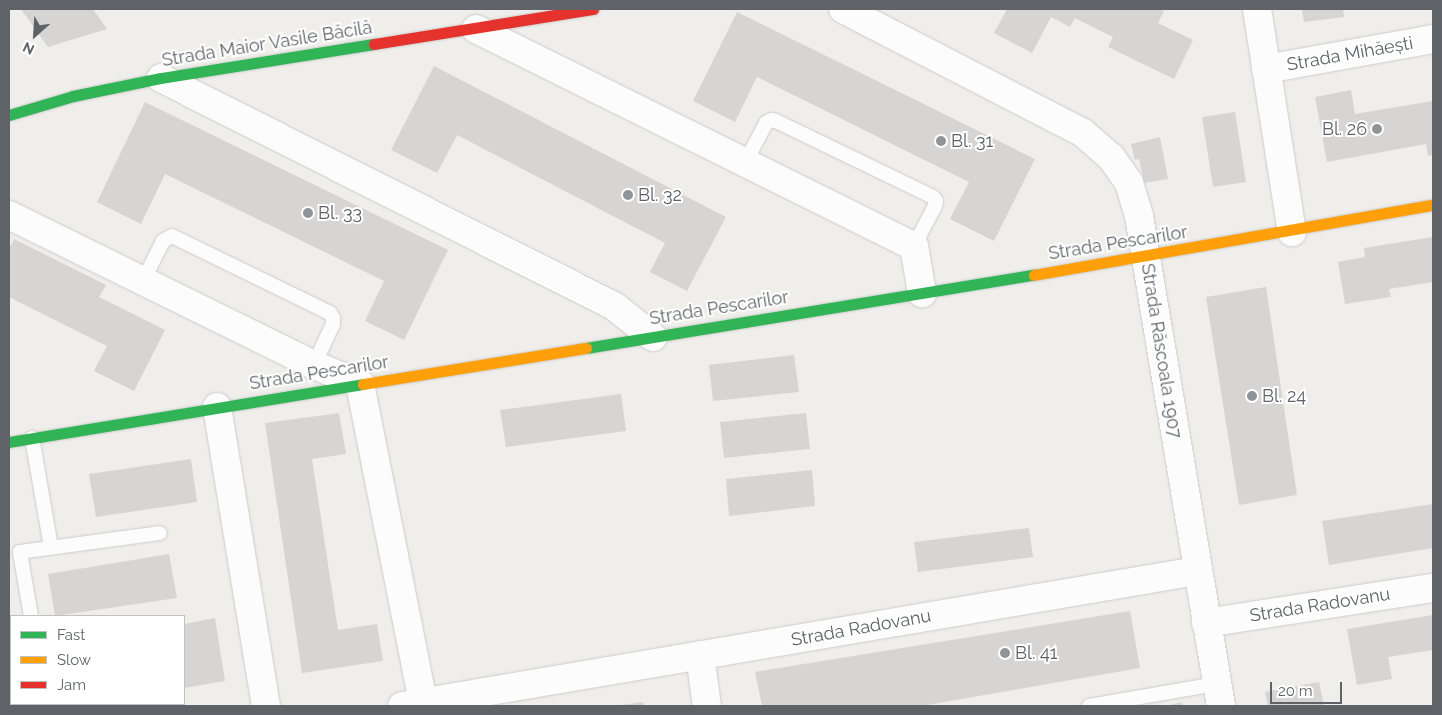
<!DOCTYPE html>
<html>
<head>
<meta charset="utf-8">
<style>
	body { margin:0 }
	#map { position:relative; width:1442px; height:715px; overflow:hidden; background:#efeeea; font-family:Raleway,sans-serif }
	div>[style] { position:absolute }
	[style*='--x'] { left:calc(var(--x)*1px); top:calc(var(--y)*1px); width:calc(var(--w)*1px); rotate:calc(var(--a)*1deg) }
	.building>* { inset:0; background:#d6d5d3 }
	.roads { filter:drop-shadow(0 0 1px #cbcccc) drop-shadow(0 0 1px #cbcccc) }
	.lane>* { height:14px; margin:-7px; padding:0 7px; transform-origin:7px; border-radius:7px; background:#fdfcfc }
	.street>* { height:28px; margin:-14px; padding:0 14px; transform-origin:14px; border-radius:14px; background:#fdfcfc }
	.fast>* { height:11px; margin:-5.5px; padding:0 5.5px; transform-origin:5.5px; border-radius:5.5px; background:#30b455 }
	.slow>* { height:11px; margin:-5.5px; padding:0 5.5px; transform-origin:5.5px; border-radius:5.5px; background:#ff9f0a }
	.jam>* { height:11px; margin:-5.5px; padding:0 5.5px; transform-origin:5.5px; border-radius:5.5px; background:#e5322d }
	.dots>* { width:14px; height:14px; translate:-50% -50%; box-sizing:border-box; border:2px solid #fff; border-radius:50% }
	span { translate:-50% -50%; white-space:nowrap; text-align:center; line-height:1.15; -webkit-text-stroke:4px #fff; paint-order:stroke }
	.street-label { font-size:18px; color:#5f6368 }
	.poi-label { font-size:18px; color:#5f6368 }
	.right { translate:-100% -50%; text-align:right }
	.left { translate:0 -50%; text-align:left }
	.frame { position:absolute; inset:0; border:10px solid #5f6368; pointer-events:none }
	.legend { position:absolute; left:10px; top:615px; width:175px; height:90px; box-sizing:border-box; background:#fff; border:1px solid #bfc1c3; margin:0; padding:6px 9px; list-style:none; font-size:15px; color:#5f6368 }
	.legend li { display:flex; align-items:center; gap:10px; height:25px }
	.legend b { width:25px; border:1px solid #bfc1c3 }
	.north { position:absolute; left:10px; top:10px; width:50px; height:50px; -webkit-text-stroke:4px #fff; paint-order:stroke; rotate:206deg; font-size:14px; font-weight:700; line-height:20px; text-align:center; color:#5f6368 }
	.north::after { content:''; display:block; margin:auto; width:18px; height:22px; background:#5f6368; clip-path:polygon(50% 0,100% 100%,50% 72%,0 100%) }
	.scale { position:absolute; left:1270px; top:682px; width:72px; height:22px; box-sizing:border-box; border:2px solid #5f6368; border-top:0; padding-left:6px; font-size:15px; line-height:18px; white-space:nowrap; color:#5f6368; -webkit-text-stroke:4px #fff; paint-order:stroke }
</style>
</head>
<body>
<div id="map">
	<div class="building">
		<div style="clip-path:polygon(21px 9px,93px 9px,107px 29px,48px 47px)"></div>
		<div style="clip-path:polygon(1007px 9px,1160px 9px,1164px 11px,1158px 23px,1193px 40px,1174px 79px,1108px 47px,1113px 37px,1075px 18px,1070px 27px,1051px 17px,1032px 53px,994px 33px)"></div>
		<div style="clip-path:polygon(1302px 9px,1343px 9px,1344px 17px,1304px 22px)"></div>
		<div style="clip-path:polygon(737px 12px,1035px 159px,994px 241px,950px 219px,969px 182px,757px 77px,735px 122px,693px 101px)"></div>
		<div style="clip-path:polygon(434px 66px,726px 217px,687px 291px,650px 272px,665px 243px,457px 135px,437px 173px,391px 150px)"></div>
		<div style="clip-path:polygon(1351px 90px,1355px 114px,1433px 101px,1433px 155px,1428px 156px,1426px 144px,1327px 162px,1315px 97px)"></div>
		<div style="clip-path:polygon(145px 102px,448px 250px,404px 340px,365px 321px,384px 281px,165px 174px,141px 224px,97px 202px)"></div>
		<div style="clip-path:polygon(1235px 112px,1246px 182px,1213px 187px,1202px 117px)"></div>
		<div style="clip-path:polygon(1160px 137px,1168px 179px,1144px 183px,1139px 159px,1135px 160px,1131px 144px)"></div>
		<div style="clip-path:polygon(1433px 237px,1433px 282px,1389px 289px,1391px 297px,1345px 304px,1338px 262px,1365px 257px,1364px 248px)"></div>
		<div style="clip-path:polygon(14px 239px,106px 285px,99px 297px,165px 330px,134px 391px,94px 371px,107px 346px,9px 297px,9px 249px)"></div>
		<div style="clip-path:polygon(1266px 287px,1297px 495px,1239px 505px,1206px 297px)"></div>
		<div style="clip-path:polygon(794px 355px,799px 392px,713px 401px,709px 365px)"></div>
		<div style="clip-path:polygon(621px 394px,626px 431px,506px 447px,500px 410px)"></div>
		<div style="clip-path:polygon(339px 413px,346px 454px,312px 459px,338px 630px,377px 624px,383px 661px,302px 673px,265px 423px)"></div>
		<div style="clip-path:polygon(806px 413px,810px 449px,724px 458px,720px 422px)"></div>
		<div style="clip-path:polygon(191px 459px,197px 502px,96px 517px,89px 474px)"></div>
		<div style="clip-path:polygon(812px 470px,815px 506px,729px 516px,726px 479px)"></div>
		<div style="clip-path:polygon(1433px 504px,1433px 548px,1329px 565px,1322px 521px)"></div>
		<div style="clip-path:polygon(1029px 528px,1033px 557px,918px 572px,914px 542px)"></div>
		<div style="clip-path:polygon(169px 554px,177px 598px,55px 616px,48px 574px)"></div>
		<div style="clip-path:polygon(1130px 611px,1140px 668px,921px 706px,762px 706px,755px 672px)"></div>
		<div style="clip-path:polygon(1433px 615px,1433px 650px,1388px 657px,1392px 679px,1357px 685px,1347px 629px)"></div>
		<div style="clip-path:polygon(215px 618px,225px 681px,184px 688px,184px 624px)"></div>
		<div style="clip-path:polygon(11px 679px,11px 704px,83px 705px,9px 706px,9px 680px)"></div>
		<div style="clip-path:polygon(1319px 682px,1324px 706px,1268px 706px,1265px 692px)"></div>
		<div style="clip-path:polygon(643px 702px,644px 706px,621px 706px,621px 705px)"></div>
		<div style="clip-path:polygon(1182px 702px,1183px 706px,1166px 706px)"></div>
	</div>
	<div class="roads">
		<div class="lane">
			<div style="--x:745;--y:163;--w:45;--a:-62.3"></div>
			<div style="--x:766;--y:123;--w:6;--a:-31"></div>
			<div style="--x:771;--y:120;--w:5;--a:11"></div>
			<div style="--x:776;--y:121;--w:174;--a:25.8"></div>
			<div style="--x:933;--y:197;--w:5;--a:53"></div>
			<div style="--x:936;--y:201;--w:5;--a:101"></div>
			<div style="--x:935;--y:206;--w:45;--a:117.7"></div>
			<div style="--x:143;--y:281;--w:45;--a:-63.4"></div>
			<div style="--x:163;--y:241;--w:10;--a:-29"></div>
			<div style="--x:172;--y:236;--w:176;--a:26"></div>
			<div style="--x:330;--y:313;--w:6;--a:59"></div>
			<div style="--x:333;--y:318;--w:6;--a:90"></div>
			<div style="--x:333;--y:324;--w:45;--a:114.9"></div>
			<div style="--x:32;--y:438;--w:111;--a:80.1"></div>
			<div style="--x:31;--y:616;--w:65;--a:-99.8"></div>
			<div style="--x:20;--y:552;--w:141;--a:-7.7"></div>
			<div style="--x:1089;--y:706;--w:130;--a:-9.8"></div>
		</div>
		<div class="street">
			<div style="--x:843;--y:9;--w:270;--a:27.3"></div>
			<div style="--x:1083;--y:133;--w:37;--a:41"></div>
			<div style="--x:1111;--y:157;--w:32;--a:55"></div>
			<div style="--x:1129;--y:183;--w:34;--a:73"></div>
			<div style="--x:1139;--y:216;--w:497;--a:80.5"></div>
			<div style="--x:1257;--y:9;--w:226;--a:81.1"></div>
			<div style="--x:476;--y:29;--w:489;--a:26.4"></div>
			<div style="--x:914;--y:246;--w:48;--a:80.3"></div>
			<div style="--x:1266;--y:69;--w:170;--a:-10.2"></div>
			<div style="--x:161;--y:78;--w:507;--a:26.72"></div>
			<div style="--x:614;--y:306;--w:50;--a:38.5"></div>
			<div style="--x:9;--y:215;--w:340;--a:26.2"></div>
			<div style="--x:314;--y:365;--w:50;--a:22.4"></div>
			<div style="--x:360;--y:384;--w:325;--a:78.8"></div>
			<div style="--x:217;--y:407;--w:303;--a:80.7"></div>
			<div style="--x:1206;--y:623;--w:230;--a:-8.8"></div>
			<div style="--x:700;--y:655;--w:51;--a:82.2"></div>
			<div style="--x:402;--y:706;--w:806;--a:-9.64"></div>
		</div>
		<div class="fast">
			<div style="--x:9;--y:115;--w:67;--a:-16.5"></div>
			<div style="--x:73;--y:96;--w:90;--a:-11.6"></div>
			<div style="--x:161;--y:78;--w:216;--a:-9.1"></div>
			<div style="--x:586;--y:348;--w:454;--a:-9.3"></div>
			<div style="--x:9;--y:442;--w:359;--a:-9.3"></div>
		</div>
		<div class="slow">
			<div style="--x:1034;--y:275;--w:405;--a:-10"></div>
			<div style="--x:363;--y:384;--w:226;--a:-9.2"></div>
		</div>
		<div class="jam">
			<div style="--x:374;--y:44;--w:222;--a:-9.1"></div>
		</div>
	</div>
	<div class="dots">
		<div style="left:1377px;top:129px;background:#919496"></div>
		<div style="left:941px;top:141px;background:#919496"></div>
		<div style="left:628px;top:195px;background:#919496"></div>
		<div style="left:308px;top:213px;background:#919496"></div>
		<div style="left:1252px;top:396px;background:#919496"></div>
		<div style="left:1005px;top:653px;background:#919496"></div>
	</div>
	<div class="street-label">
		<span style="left:267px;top:44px;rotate:-9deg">Strada Maior Vasile Băcilă</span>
		<span style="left:1350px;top:54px;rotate:-10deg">Strada Mihăești</span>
		<span style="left:1118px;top:243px;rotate:-9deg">Strada Pescarilor</span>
		<span style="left:719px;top:308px;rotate:-9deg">Strada Pescarilor</span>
		<span style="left:1161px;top:351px;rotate:81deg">Strada Răscoala 1907</span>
		<span style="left:319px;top:373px;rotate:-9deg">Strada Pescarilor</span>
		<span style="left:1320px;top:605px;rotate:-9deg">Strada Radovanu</span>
		<span style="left:861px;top:628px;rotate:-10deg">Strada Radovanu</span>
	</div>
	<div class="poi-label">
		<span class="right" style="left:1367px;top:129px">Bl. 26</span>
		<span class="left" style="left:951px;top:141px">Bl. 31</span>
		<span class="left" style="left:638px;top:195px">Bl. 32</span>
		<span class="left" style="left:318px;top:213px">Bl. 33</span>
		<span class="left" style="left:1262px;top:396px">Bl. 24</span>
		<span class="left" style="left:1015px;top:653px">Bl. 41</span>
	</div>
	<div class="frame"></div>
	<ul class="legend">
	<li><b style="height:6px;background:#30b455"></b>Fast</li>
	<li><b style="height:6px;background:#ff9f0a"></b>Slow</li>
	<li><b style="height:6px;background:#e5322d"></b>Jam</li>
	</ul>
	<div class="north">N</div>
	<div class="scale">20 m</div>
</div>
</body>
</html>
